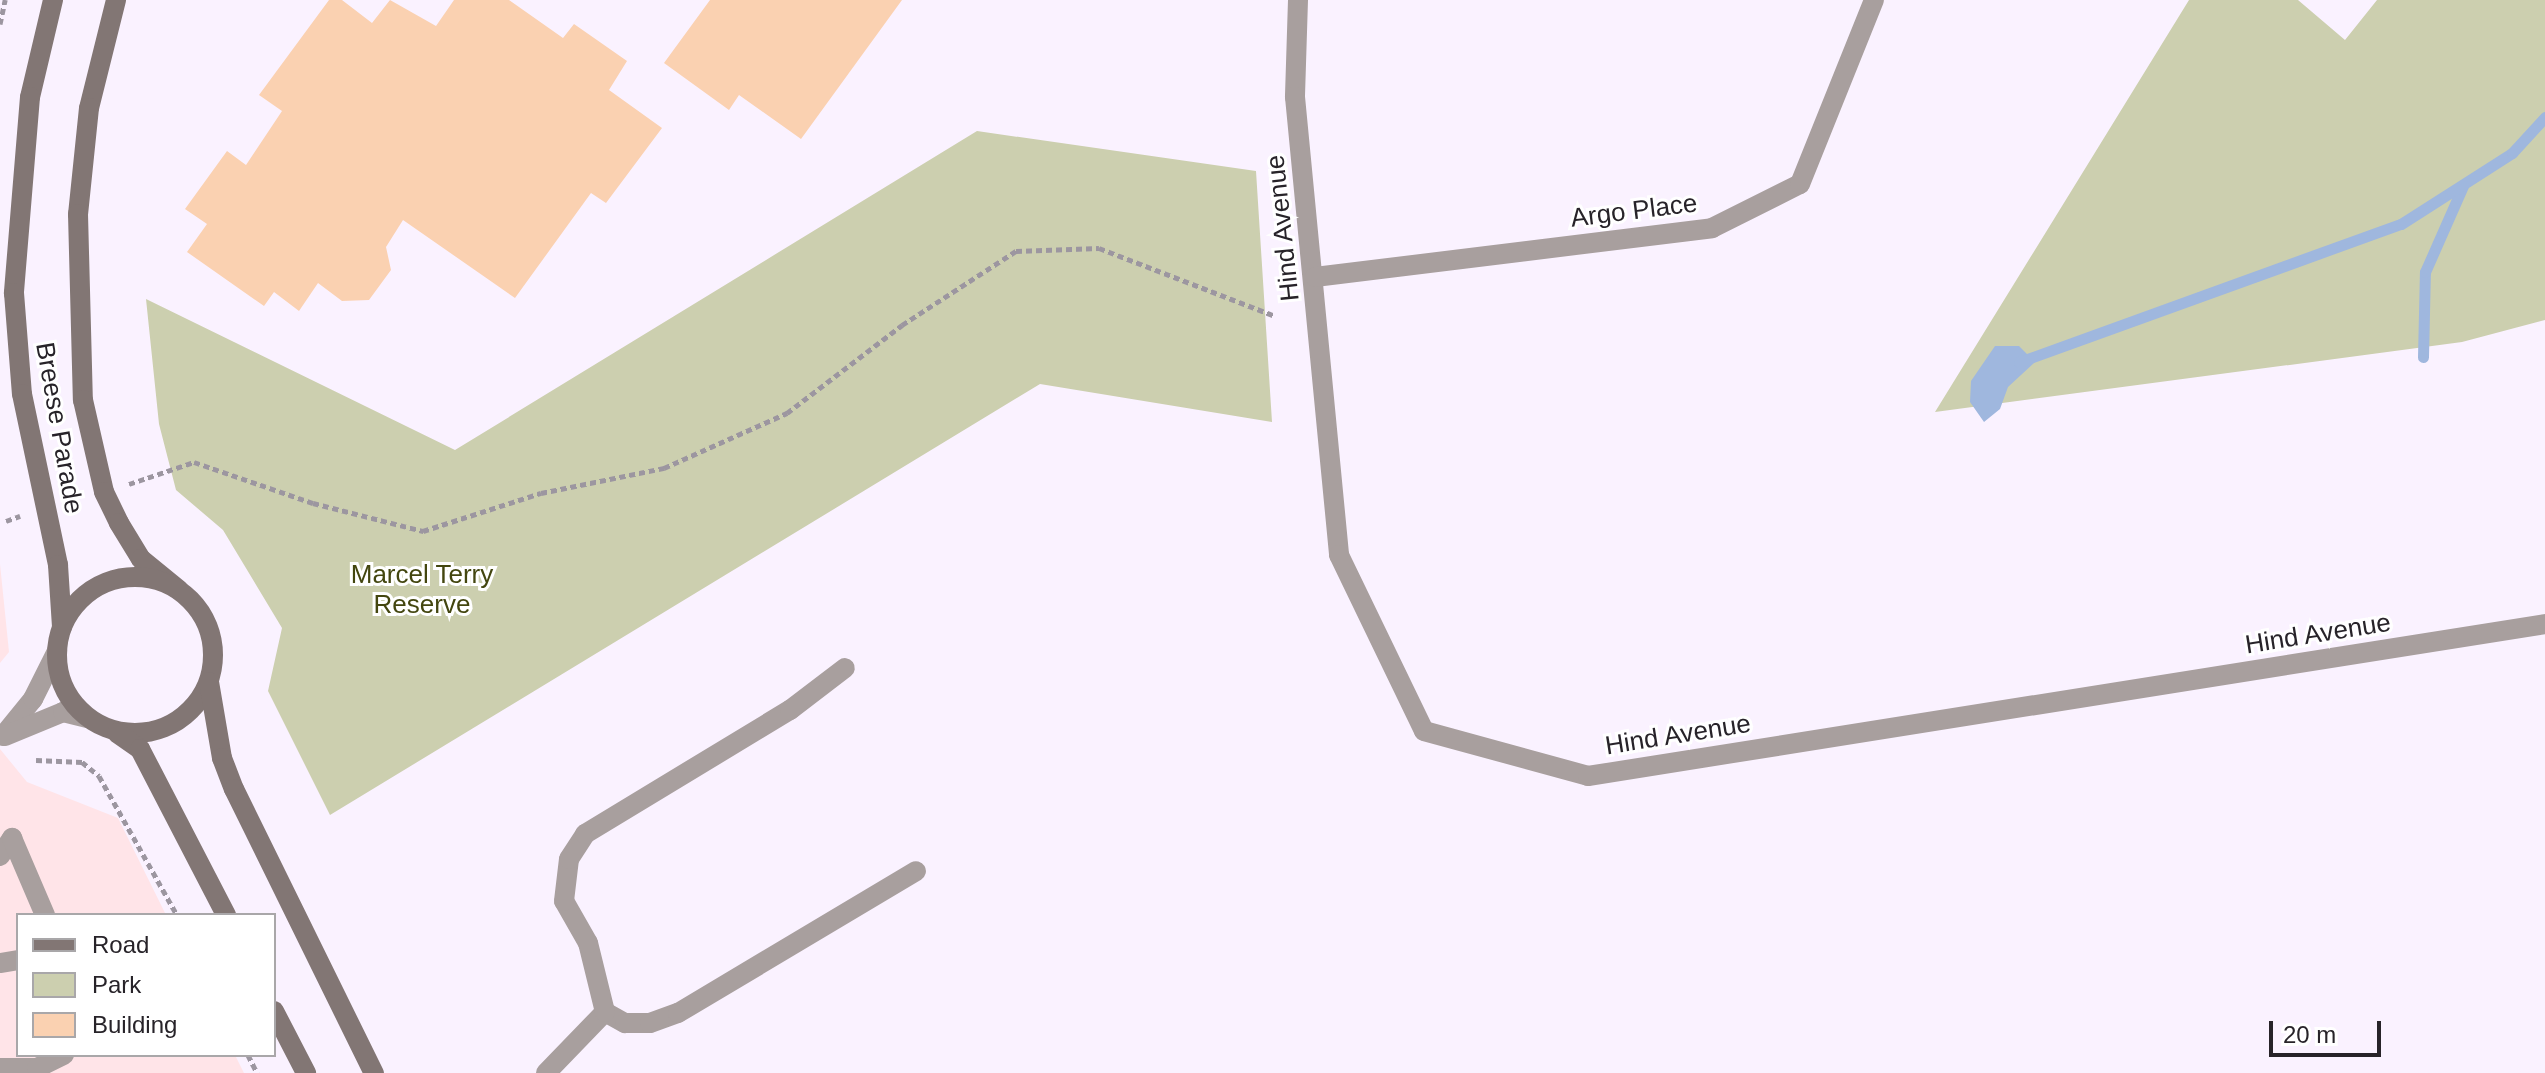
<!DOCTYPE html>
<html>
<head>
<meta charset="utf-8">
<style>
	body { margin:0 }
	#map { position:relative; width:2545px; height:1073px; overflow:hidden; background:#faf2ff; font-family:Helvetica,sans-serif }
	div>[style] { position:absolute }
	[style*='--x'] { left:calc(var(--x)*1px); top:calc(var(--y)*1px); width:calc(var(--w)*1px); rotate:calc(var(--a)*1deg) }
	.commercial>* { inset:0; background:#ffe4e8 }
	.green>* { inset:0; background:#cccfaf }
	.water>* { inset:0; background:#9fb7de }
	.stream>* { height:11px; margin:-5.5px; padding:0 5.5px; transform-origin:5.5px; border-radius:5.5px; background:#9fb7de }
	.building>* { inset:0; background:#fad1b1 }
	.path>* { height:5px; margin-top:-2.5px; transform-origin:0; background:repeating-linear-gradient(90deg,#9c96a0 0 6px,transparent 0 10px) }
	.service>* { height:20px; margin:-10px; padding:0 10px; transform-origin:10px; border-radius:10px; background:#a89f9e }
	.minor>* { height:20px; margin:-10px; padding:0 10px; transform-origin:10px; border-radius:10px; background:#a89f9e }
	.secondary>* { height:20px; margin:-10px; padding:0 10px; transform-origin:10px; border-radius:10px; background:#827674 }
	.secondary>.ring { margin:-10px; padding:0; box-sizing:content-box; background:none; border:20px solid #827674; border-radius:50% }
	span { translate:-50% -50%; white-space:nowrap; text-align:center; line-height:1.15; -webkit-text-stroke:6px #fff; paint-order:stroke }
	.street-label { font-size:26px; color:#272329 }
	.park-label { font-size:26px; color:#43460f }
	.legend { position:absolute; left:16px; top:913px; width:260px; height:144px; box-sizing:border-box; background:#fff; border:2px solid #a9a7a9; margin:0; padding:10px 14px; list-style:none; font-size:24px; color:#272329 }
	.legend li { display:flex; align-items:center; gap:16px; height:40px }
	.legend b { width:40px; border:2px solid #a9a7a9 }
	.scale { position:absolute; left:2269px; top:1021px; width:112px; height:36px; box-sizing:border-box; border:4px solid #272329; border-top:0; padding-left:10px; font-size:24px; line-height:28px; white-space:nowrap; color:#272329; -webkit-text-stroke:6px #fff; paint-order:stroke }
</style>
</head>
<body>
<div id="map">
	<div class="commercial">
		<div style="clip-path:polygon(0 564px,9px 652px,0 663px)"></div>
		<div style="clip-path:polygon(0 749px,27px 782px,118px 818px,166px 915px,18px 915px,18px 1055px,235px 1055px,244px 1073px,0 1073px)"></div>
	</div>
	<div class="green">
		<div style="clip-path:polygon(2189px 0,2298px 0,2345px 40px,2377px 0,2545px 0,2545px 320px,2462px 342px,1935px 412px)"></div>
		<div style="clip-path:polygon(977px 131px,1256px 171px,1272px 422px,1040px 384px,330px 815px,268px 691px,282px 628px,223px 530px,176px 490px,159px 424px,146px 299px,455px 450px)"></div>
	</div>
	<div class="water">
		<div style="clip-path:polygon(1995px 346px,2019px 346px,2035px 362px,2008px 387px,2000px 409px,1984px 422px,1970px 402px,1971px 381px)"></div>
	</div>
	<div class="stream">
		<div style="--x:2423;--y:357;--w:85;--a:-88.7"></div>
		<div style="--x:2425;--y:272;--w:94;--a:-66.2"></div>
		<div style="--x:2019;--y:362;--w:406;--a:-19.9"></div>
		<div style="--x:2401;--y:224;--w:132;--a:-32.6"></div>
		<div style="--x:2512;--y:153;--w:49;--a:-47.5"></div>
	</div>
	<div class="building">
		<div style="clip-path:polygon(329px 0,342px 0,372px 23px,390px 0,436px 26px,454px 0,509px 0,563px 38px,574px 24px,627px 61px,609px 90px,662px 128px,606px 203px,591px 193px,515px 298px,403px 220px,386px 247px,391px 270px,369px 300px,342px 301px,318px 283px,299px 311px,274px 292px,264px 306px,187px 252px,207px 224px,185px 209px,227px 151px,246px 165px,282px 111px,259px 95px)"></div>
		<div style="clip-path:polygon(710px 0,902px 0,801px 139px,739px 95px,729px 110px,664px 63px)"></div>
	</div>
	<div class="path">
		<div style="--x:0;--y:24;--w:25;--a:-78"></div>
		<div style="--x:129;--y:484;--w:69;--a:-18.7"></div>
		<div style="--x:194;--y:462;--w:126;--a:19"></div>
		<div style="--x:313;--y:503;--w:114;--a:14.3"></div>
		<div style="--x:423;--y:531;--w:124;--a:-17.9"></div>
		<div style="--x:541;--y:493;--w:126;--a:-11.5"></div>
		<div style="--x:664;--y:468;--w:135;--a:-24.1"></div>
		<div style="--x:787;--y:413;--w:145;--a:-37.4"></div>
		<div style="--x:902;--y:325;--w:136;--a:-33"></div>
		<div style="--x:1016;--y:251;--w:83;--a:-2.1"></div>
		<div style="--x:1099;--y:248;--w:189;--a:21.1"></div>
		<div style="--x:6;--y:521;--w:15;--a:-20"></div>
		<div style="--x:36;--y:760;--w:46;--a:2.5"></div>
		<div style="--x:82;--y:762;--w:22;--a:39"></div>
		<div style="--x:99;--y:776;--w:159;--a:60.7"></div>
		<div style="--x:248;--y:1055;--w:20;--a:63"></div>
	</div>
	<div class="service">
		<div style="--x:3;--y:736;--w:48;--a:-51"></div>
		<div style="--x:33;--y:699;--w:54;--a:-63.4"></div>
		<div style="--x:5;--y:736;--w:63;--a:-22.5"></div>
		<div style="--x:63;--y:712;--w:25;--a:14"></div>
		<div style="--x:0;--y:856;--w:22;--a:-56"></div>
		<div style="--x:12;--y:838;--w:84;--a:66.8"></div>
		<div style="--x:0;--y:963;--w:18;--a:-9"></div>
		<div style="--x:605;--y:1012;--w:23;--a:29"></div>
		<div style="--x:625;--y:1023;--w:25;--a:0"></div>
		<div style="--x:650;--y:1023;--w:30;--a:-20"></div>
		<div style="--x:678;--y:1013;--w:277;--a:-30.8"></div>
		<div style="--x:0;--y:1068;--w:37;--a:0"></div>
		<div style="--x:37;--y:1068;--w:30;--a:-26"></div>
		<div style="--x:546;--y:1073;--w:85;--a:-46"></div>
		<div style="--x:605;--y:1012;--w:71;--a:-103.8"></div>
		<div style="--x:588;--y:943;--w:48;--a:-119.7"></div>
		<div style="--x:564;--y:901;--w:42;--a:-83.2"></div>
		<div style="--x:569;--y:859;--w:30;--a:-57"></div>
		<div style="--x:585;--y:834;--w:240;--a:-31.2"></div>
		<div style="--x:790;--y:710;--w:69;--a:-37.4"></div>
	</div>
	<div class="minor">
		<div style="--x:1298;--y:0;--w:97;--a:91.8"></div>
		<div style="--x:1295;--y:97;--w:460;--a:84.5"></div>
		<div style="--x:1339;--y:555;--w:195;--a:64.2"></div>
		<div style="--x:1424;--y:731;--w:170;--a:15.3"></div>
		<div style="--x:1588;--y:776;--w:969;--a:-9.02"></div>
		<div style="--x:1315;--y:277;--w:400;--a:-7"></div>
		<div style="--x:1712;--y:228;--w:98;--a:-26.6"></div>
		<div style="--x:1800;--y:184;--w:198;--a:-68.1"></div>
	</div>
	<div class="secondary">
		<div style="--x:53;--y:0;--w:100;--a:103.3"></div>
		<div style="--x:30;--y:97;--w:197;--a:94.7"></div>
		<div style="--x:14;--y:293;--w:101;--a:85.5"></div>
		<div style="--x:22;--y:394;--w:175;--a:78.1"></div>
		<div style="--x:58;--y:565;--w:62;--a:86.3"></div>
		<div style="--x:116;--y:0;--w:111;--a:104"></div>
		<div style="--x:89;--y:108;--w:107;--a:95.9"></div>
		<div style="--x:78;--y:214;--w:186;--a:88.5"></div>
		<div style="--x:83;--y:400;--w:94;--a:77.1"></div>
		<div style="--x:104;--y:492;--w:34;--a:64"></div>
		<div style="--x:119;--y:523;--w:42;--a:58.6"></div>
		<div style="--x:141;--y:559;--w:49;--a:39.2"></div>
		<div class="ring" style="left:57px;top:577px;width:136px;height:136px"></div>
		<div style="--x:209;--y:682;--w:77;--a:80.3"></div>
		<div style="--x:222;--y:758;--w:33;--a:69"></div>
		<div style="--x:234;--y:789;--w:317;--a:63.8"></div>
		<div style="--x:117;--y:733;--w:28;--a:35"></div>
		<div style="--x:140;--y:749;--w:187;--a:62.6"></div>
		<div style="--x:274;--y:1011;--w:70;--a:62.7"></div>
	</div>
	<div class="street-label">
		<span style="left:1634px;top:211px;rotate:-7deg">Argo Place</span>
		<span style="left:1283px;top:228px;rotate:-96deg">Hind Avenue</span>
		<span style="left:59px;top:428px;rotate:80deg">Breese Parade</span>
		<span style="left:2318px;top:634px;rotate:-9deg">Hind Avenue</span>
		<span style="left:1678px;top:735px;rotate:-9deg">Hind Avenue</span>
	</div>
	<div class="park-label">
		<span style="left:422px;top:590px">Marcel Terry<br>Reserve</span>
	</div>
	<ul class="legend">
	<li><b style="height:10px;background:#827674"></b>Road</li>
	<li><b style="height:22px;background:#cccfaf"></b>Park</li>
	<li><b style="height:22px;background:#fad1b1"></b>Building</li>
	</ul>
	<div class="scale">20 m</div>
</div>
</body>
</html>
